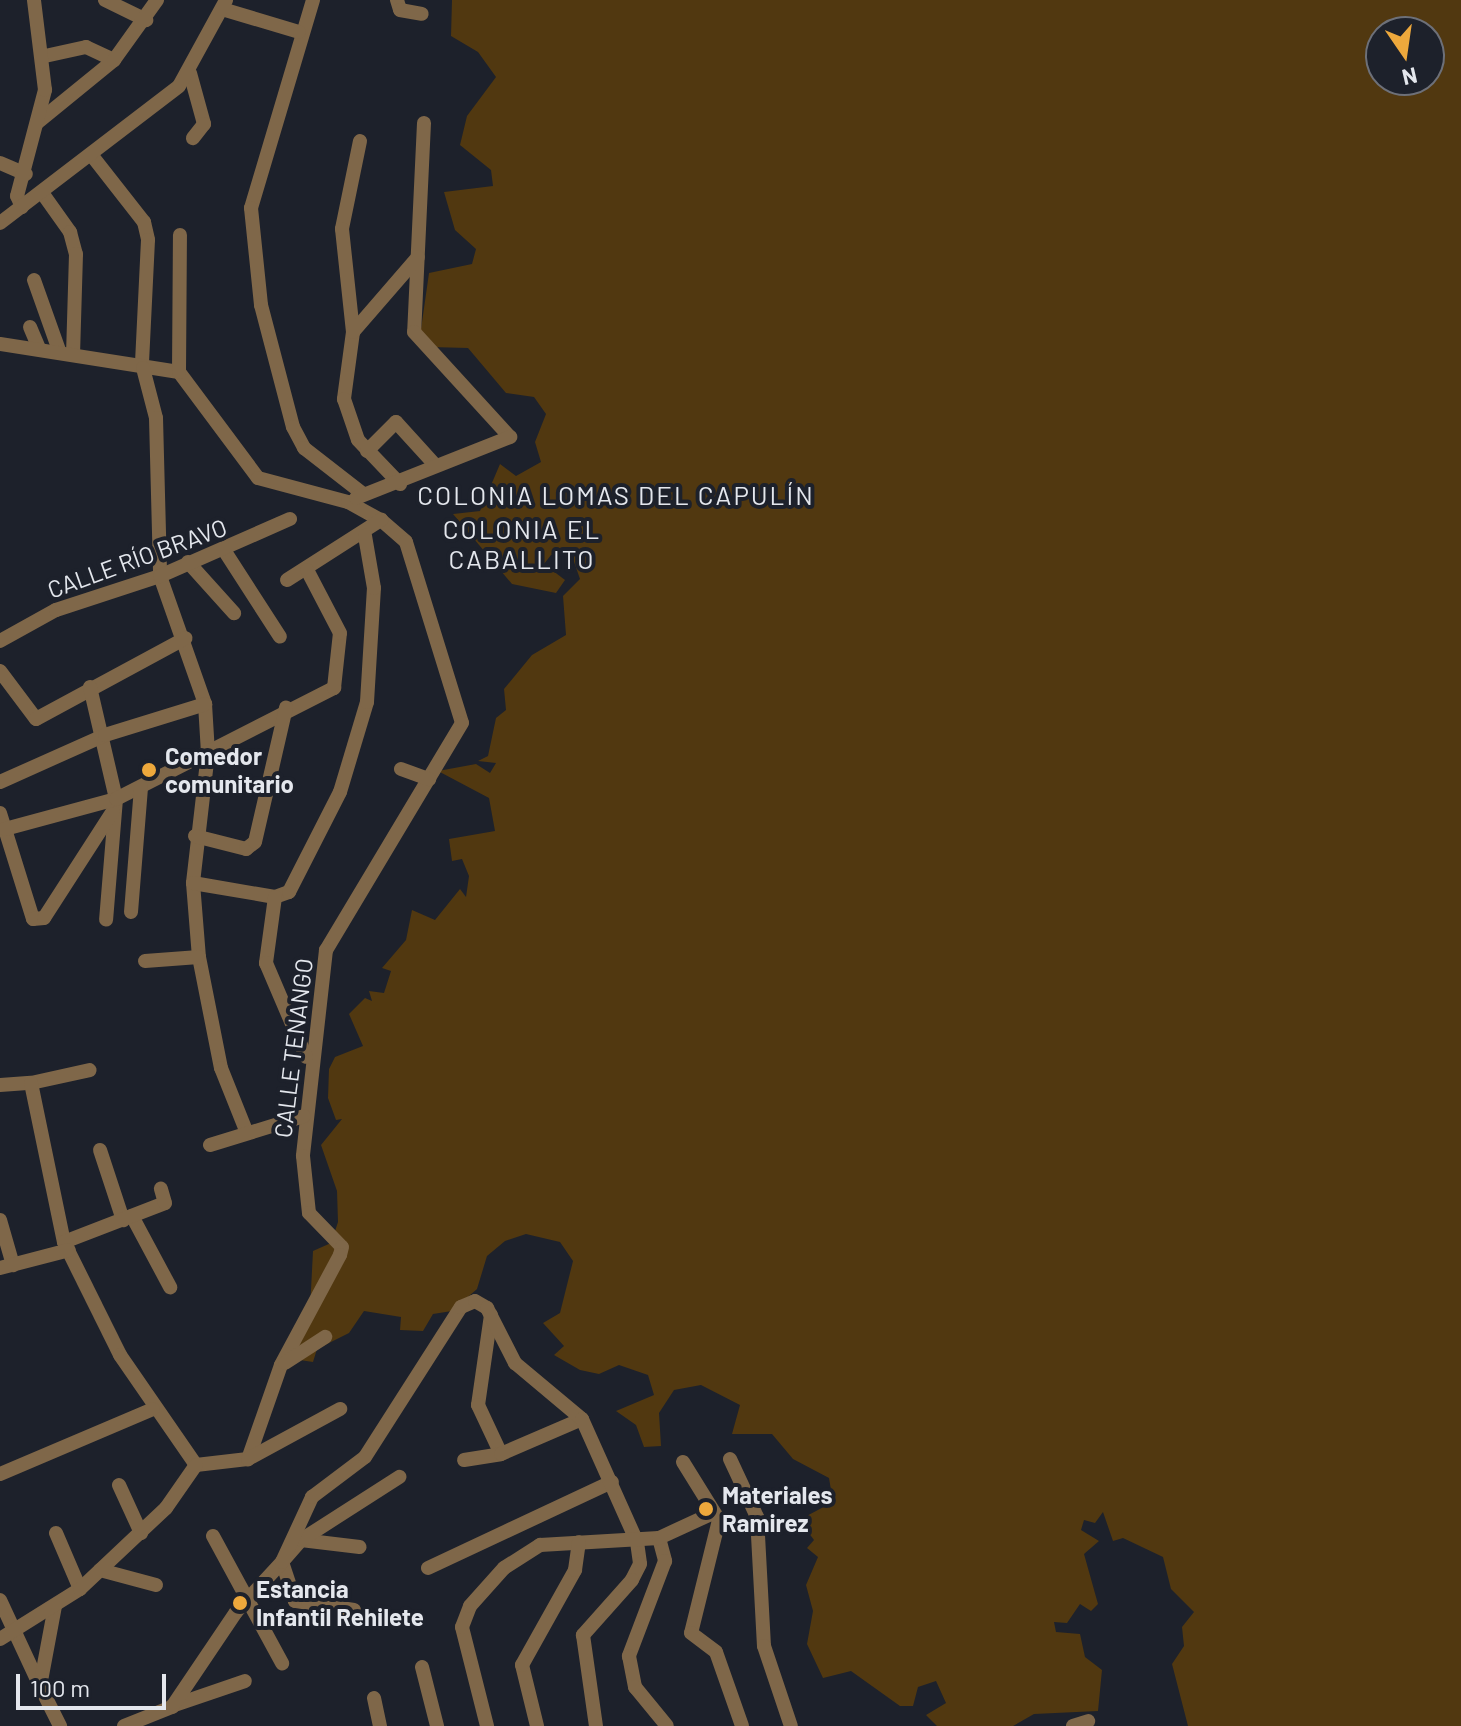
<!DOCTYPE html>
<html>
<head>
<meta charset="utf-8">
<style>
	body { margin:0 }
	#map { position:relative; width:1461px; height:1726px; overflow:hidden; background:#1d212b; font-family:Barlow,sans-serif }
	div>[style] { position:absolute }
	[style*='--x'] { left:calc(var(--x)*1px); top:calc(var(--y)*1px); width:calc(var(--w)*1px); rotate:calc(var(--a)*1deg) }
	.green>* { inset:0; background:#513810 }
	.minor>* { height:14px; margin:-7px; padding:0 7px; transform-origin:7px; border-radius:7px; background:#7f6749 }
	.dots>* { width:22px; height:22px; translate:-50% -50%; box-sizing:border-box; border:4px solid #1d212b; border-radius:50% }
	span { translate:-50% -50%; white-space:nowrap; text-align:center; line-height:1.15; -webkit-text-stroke:8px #1d212b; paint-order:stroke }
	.street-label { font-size:24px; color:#e4e7ed }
	.poi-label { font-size:24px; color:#e4e7ed; font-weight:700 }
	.left { translate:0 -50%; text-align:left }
	.neighbourhood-label { font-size:26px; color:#e4e7ed; letter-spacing:2px }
	.north { position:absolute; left:1365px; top:16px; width:80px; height:80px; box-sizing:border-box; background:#1d212b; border:2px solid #6d7079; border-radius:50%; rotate:167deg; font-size:22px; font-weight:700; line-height:32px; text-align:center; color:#e4e7ed }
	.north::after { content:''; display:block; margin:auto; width:28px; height:36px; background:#eda83c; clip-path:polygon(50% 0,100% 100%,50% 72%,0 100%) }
	.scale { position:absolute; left:16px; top:1674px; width:150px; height:36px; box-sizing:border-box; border:4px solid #e4e7ed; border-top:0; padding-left:10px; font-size:24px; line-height:28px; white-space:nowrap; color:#e4e7ed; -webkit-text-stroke:6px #1d212b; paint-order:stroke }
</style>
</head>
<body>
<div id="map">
	<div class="green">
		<div style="clip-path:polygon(evenodd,452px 0,1461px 0,1461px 1726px,1188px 1726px,1172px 1664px,1184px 1646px,1182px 1627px,1194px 1612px,1171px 1589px,1163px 1557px,1123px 1538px,1113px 1541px,1103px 1512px,1095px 1523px,1084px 1520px,1081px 1530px,1099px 1541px,1084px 1554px,1098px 1604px,1091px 1611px,1080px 1604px,1067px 1623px,1054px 1622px,1056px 1632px,1080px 1634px,1085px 1657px,1102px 1670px,1098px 1711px,1034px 1714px,1013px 1726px,937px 1726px,926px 1715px,946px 1703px,936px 1681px,918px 1687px,913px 1706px,900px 1706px,851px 1671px,823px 1678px,807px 1644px,813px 1611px,806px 1585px,818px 1557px,807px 1548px,814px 1540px,799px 1520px,833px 1502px,829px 1478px,793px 1459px,772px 1434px,732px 1434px,740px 1405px,701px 1385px,674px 1390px,659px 1413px,661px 1446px,644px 1447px,636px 1425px,616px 1411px,654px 1395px,648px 1375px,619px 1365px,599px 1374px,580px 1370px,554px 1355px,564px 1346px,543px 1323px,560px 1313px,573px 1261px,560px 1242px,526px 1234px,505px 1241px,487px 1256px,477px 1289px,452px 1311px,433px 1314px,423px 1331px,400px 1330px,401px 1317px,364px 1311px,349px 1333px,317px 1349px,313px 1362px,293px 1359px,310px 1309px,313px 1251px,331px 1243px,338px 1222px,337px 1191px,321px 1145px,342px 1119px,336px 1120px,328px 1098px,329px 1069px,335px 1057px,363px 1046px,349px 1014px,365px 998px,372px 1001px,369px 991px,384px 993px,391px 971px,382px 968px,406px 940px,412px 910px,435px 920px,460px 889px,466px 897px,469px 876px,462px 859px,452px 861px,449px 839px,495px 831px,489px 798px,438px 771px,476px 764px,490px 773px,496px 763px,478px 761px,488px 756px,496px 718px,506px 710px,504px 689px,532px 655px,566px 635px,563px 596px,580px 579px,572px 556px,551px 555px,544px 564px,565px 580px,556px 593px,512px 584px,453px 514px,480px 511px,500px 464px,516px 476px,541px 462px,535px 442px,546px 414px,534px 397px,506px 393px,468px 348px,430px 347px,420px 336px,429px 273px,472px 264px,476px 249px,455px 230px,444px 192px,493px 186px,491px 170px,460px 145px,467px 116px,496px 77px,478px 52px,451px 36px,452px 0,1381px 32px,1429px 32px,1429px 80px,1381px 80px,1381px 32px)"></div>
	</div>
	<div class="minor">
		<div style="--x:105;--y:0;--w:46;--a:26"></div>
		<div style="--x:313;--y:0;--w:217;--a:106.6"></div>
		<div style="--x:251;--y:208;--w:98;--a:84.1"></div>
		<div style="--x:261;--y:305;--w:126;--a:75.3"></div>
		<div style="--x:293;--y:427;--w:24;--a:62"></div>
		<div style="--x:304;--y:448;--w:75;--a:37.9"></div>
		<div style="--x:397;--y:0;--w:10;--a:73"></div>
		<div style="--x:400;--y:10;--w:22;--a:10"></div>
		<div style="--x:222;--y:9;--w:80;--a:16.6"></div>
		<div style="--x:45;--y:56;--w:42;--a:-12.4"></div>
		<div style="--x:86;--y:47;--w:31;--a:25"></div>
		<div style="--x:190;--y:73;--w:53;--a:74.6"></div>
		<div style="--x:204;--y:124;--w:18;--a:128"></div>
		<div style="--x:38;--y:122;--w:98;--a:-39.2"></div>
		<div style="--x:114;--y:60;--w:74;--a:-54.4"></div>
		<div style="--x:424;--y:123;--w:209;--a:92.7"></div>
		<div style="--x:414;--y:332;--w:142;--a:47.6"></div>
		<div style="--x:360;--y:141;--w:90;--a:101.6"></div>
		<div style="--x:342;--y:229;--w:104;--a:83.9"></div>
		<div style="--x:353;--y:332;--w:68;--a:97.7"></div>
		<div style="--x:344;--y:399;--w:43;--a:71.1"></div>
		<div style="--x:358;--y:440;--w:61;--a:46.3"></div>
		<div style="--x:93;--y:157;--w:83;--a:51.9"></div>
		<div style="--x:144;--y:222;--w:18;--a:77"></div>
		<div style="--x:148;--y:240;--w:123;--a:92.8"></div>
		<div style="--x:0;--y:163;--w:28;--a:23"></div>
		<div style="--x:43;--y:194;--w:47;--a:54.6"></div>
		<div style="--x:70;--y:232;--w:23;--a:75"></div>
		<div style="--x:76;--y:254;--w:101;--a:91.7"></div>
		<div style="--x:22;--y:207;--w:12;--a:-114"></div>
		<div style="--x:17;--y:196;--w:110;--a:-75.2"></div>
		<div style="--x:45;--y:90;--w:91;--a:-97"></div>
		<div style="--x:0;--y:223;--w:225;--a:-37.4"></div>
		<div style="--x:179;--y:86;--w:98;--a:-61.3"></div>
		<div style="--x:34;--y:280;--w:77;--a:70.4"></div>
		<div style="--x:30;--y:327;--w:23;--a:67"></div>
		<div style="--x:353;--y:332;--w:99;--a:-49.1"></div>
		<div style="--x:0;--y:344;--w:181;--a:8.9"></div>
		<div style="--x:179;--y:372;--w:132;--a:53.3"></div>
		<div style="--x:258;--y:478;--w:93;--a:14.9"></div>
		<div style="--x:348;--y:502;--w:38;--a:29"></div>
		<div style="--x:381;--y:520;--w:33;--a:41"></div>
		<div style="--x:406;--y:542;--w:189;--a:72.8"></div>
		<div style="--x:462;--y:723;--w:265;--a:120.9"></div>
		<div style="--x:326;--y:950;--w:207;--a:96.4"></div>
		<div style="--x:303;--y:1156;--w:57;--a:84"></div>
		<div style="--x:309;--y:1213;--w:47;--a:45.9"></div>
		<div style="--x:342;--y:1247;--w:8;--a:104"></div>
		<div style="--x:340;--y:1255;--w:125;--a:118.2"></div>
		<div style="--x:281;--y:1365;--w:100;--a:109.3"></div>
		<div style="--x:143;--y:368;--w:52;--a:75.4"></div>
		<div style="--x:156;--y:418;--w:158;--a:88.5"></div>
		<div style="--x:160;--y:576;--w:136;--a:70.6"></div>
		<div style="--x:205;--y:704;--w:49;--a:86.5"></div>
		<div style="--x:208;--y:753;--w:131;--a:96.6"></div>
		<div style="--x:193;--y:883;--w:74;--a:85.4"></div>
		<div style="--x:199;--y:957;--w:113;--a:78.8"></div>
		<div style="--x:221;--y:1068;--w:70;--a:68.2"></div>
		<div style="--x:179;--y:372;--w:137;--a:-89.6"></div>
		<div style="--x:367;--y:451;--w:41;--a:-45"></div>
		<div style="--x:396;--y:422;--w:59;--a:47.7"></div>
		<div style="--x:356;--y:498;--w:166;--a:-21.6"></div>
		<div style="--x:224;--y:550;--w:103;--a:57.2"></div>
		<div style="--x:188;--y:562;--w:69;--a:48"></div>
		<div style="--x:287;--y:580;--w:112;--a:-32.6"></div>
		<div style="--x:0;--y:641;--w:64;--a:-29"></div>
		<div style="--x:56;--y:610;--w:109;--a:-18.1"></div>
		<div style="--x:160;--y:576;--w:142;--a:-23.7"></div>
		<div style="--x:0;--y:671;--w:60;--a:53.1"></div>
		<div style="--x:36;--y:719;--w:170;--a:-28.4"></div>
		<div style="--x:90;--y:687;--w:115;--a:76.9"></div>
		<div style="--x:116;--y:799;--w:121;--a:94.7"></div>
		<div style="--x:401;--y:769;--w:30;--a:20"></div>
		<div style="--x:0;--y:782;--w:115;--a:-24.1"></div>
		<div style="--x:105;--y:735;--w:105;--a:-17.2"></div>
		<div style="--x:0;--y:813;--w:111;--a:72.7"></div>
		<div style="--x:33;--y:919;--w:11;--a:-5"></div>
		<div style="--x:44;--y:918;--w:127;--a:-57.2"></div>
		<div style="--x:5;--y:829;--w:115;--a:-15.1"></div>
		<div style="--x:116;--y:799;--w:245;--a:-27"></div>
		<div style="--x:334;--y:688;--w:55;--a:-83.8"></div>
		<div style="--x:340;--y:633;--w:71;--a:-117.6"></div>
		<div style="--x:195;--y:836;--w:53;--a:14.3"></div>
		<div style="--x:246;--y:849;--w:11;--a:-38"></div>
		<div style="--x:255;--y:842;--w:138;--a:-77"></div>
		<div style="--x:193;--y:883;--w:83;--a:9.7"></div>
		<div style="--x:275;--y:897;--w:15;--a:-20"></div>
		<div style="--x:289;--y:892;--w:112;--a:-63"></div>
		<div style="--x:340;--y:792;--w:94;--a:-73.3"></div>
		<div style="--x:367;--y:702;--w:114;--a:-86.5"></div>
		<div style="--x:374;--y:588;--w:53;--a:-99.8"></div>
		<div style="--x:275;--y:897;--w:67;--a:97.8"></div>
		<div style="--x:266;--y:963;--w:102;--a:66.9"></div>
		<div style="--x:131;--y:912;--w:125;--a:-85.4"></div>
		<div style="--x:145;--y:961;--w:54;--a:-4.2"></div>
		<div style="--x:31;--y:1083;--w:60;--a:-12.4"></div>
		<div style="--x:0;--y:1085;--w:31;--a:-4"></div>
		<div style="--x:31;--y:1083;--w:162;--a:78.3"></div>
		<div style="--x:64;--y:1242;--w:126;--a:63.6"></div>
		<div style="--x:120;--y:1355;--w:134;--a:55.4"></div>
		<div style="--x:210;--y:1145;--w:98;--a:-17.1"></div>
		<div style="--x:100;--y:1150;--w:74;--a:71.8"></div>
		<div style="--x:132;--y:1216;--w:81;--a:61.8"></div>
		<div style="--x:0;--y:1220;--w:47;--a:73.9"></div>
		<div style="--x:64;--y:1242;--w:108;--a:-21.1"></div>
		<div style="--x:165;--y:1203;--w:15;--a:-106"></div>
		<div style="--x:0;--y:1268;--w:71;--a:-14.6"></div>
		<div style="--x:491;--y:1315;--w:91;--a:98.2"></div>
		<div style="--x:478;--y:1405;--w:54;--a:64.9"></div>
		<div style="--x:285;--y:1363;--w:48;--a:-33"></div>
		<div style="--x:730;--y:1459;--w:64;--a:65"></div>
		<div style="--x:757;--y:1517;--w:129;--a:86.9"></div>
		<div style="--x:764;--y:1646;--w:84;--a:71.4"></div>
		<div style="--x:464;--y:1460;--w:37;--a:-9"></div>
		<div style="--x:501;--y:1454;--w:88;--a:-23.4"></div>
		<div style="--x:683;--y:1462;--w:68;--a:58.2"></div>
		<div style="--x:719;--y:1520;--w:116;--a:103.9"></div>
		<div style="--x:691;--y:1633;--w:31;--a:37"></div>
		<div style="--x:716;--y:1652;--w:78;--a:70.6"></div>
		<div style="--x:196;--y:1465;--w:52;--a:-6.6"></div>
		<div style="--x:248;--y:1459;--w:105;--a:-28.5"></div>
		<div style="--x:0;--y:1474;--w:166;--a:-23"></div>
		<div style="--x:119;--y:1485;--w:53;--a:65.4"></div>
		<div style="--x:56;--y:1533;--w:61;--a:66.8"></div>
		<div style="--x:213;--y:1536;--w:145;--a:61.5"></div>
		<div style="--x:659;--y:1538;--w:24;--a:75"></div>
		<div style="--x:665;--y:1561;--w:102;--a:110.8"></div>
		<div style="--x:629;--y:1656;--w:32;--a:79"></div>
		<div style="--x:635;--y:1687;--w:50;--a:50.6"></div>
		<div style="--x:301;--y:1540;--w:59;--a:6.8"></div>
		<div style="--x:428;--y:1568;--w:203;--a:-25.1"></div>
		<div style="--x:100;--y:1570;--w:58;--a:15"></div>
		<div style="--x:0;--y:1600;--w:95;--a:65.1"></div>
		<div style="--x:55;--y:1606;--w:81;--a:100.6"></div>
		<div style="--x:40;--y:1686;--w:45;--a:63.4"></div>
		<div style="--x:354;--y:1610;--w:60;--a:-171.3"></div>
		<div style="--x:295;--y:1601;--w:41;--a:-108.4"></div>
		<div style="--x:282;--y:1562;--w:29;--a:-49"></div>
		<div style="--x:301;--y:1540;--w:117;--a:-32.7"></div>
		<div style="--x:0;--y:1639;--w:94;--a:-32"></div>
		<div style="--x:80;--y:1589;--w:118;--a:-43.3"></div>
		<div style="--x:166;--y:1508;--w:52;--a:-55.1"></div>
		<div style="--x:422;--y:1667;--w:61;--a:75.7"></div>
		<div style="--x:374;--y:1698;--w:29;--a:78"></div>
		<div style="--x:172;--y:1706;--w:77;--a:-18.9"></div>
		<div style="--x:124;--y:1726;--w:52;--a:-21.6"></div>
		<div style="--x:172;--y:1707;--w:115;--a:-56"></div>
		<div style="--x:236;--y:1612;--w:68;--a:-47.4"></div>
		<div style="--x:282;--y:1562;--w:72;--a:-65.2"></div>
		<div style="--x:312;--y:1497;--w:66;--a:-37"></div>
		<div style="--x:365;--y:1457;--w:178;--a:-57.4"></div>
		<div style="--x:461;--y:1307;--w:15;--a:-23"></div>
		<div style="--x:475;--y:1301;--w:14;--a:30"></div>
		<div style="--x:487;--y:1308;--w:62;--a:63"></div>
		<div style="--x:515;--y:1363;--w:87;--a:39.9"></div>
		<div style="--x:582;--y:1419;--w:135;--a:65.9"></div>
		<div style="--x:637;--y:1542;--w:22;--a:82"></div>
		<div style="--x:640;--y:1564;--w:18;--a:117"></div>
		<div style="--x:632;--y:1580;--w:74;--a:131.7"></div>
		<div style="--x:583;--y:1635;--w:92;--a:81.9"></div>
		<div style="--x:487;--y:1726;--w:102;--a:-104.2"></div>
		<div style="--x:462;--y:1627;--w:22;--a:-69"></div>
		<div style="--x:470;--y:1606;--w:51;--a:-48.2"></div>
		<div style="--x:504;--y:1568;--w:43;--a:-32.6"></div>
		<div style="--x:540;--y:1545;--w:119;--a:-3.4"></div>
		<div style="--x:659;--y:1538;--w:60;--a:-24.8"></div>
		<div style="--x:537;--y:1726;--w:63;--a:-103.8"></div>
		<div style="--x:522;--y:1665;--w:109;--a:-60.8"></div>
		<div style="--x:575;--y:1570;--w:28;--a:-82"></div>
		<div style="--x:1073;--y:1726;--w:16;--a:-18"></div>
	</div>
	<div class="dots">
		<div style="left:149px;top:770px;background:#eda83c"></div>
		<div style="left:706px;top:1509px;background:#eda83c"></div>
		<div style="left:240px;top:1603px;background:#eda83c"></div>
	</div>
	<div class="street-label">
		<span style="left:137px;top:558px;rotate:-20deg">CALLE RÍO BRAVO</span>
		<span style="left:293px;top:1048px;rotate:-83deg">CALLE TENANGO</span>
	</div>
	<div class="poi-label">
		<span class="left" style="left:165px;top:770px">Comedor<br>comunitario</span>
		<span class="left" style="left:722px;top:1509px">Materiales<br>Ramirez</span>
		<span class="left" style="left:256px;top:1603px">Estancia<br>Infantil Rehilete</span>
	</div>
	<div class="neighbourhood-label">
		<span style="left:616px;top:495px">COLONIA LOMAS DEL CAPULÍN</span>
		<span style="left:522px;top:544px">COLONIA EL<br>CABALLITO</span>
	</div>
	<div class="north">N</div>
	<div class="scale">100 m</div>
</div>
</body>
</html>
